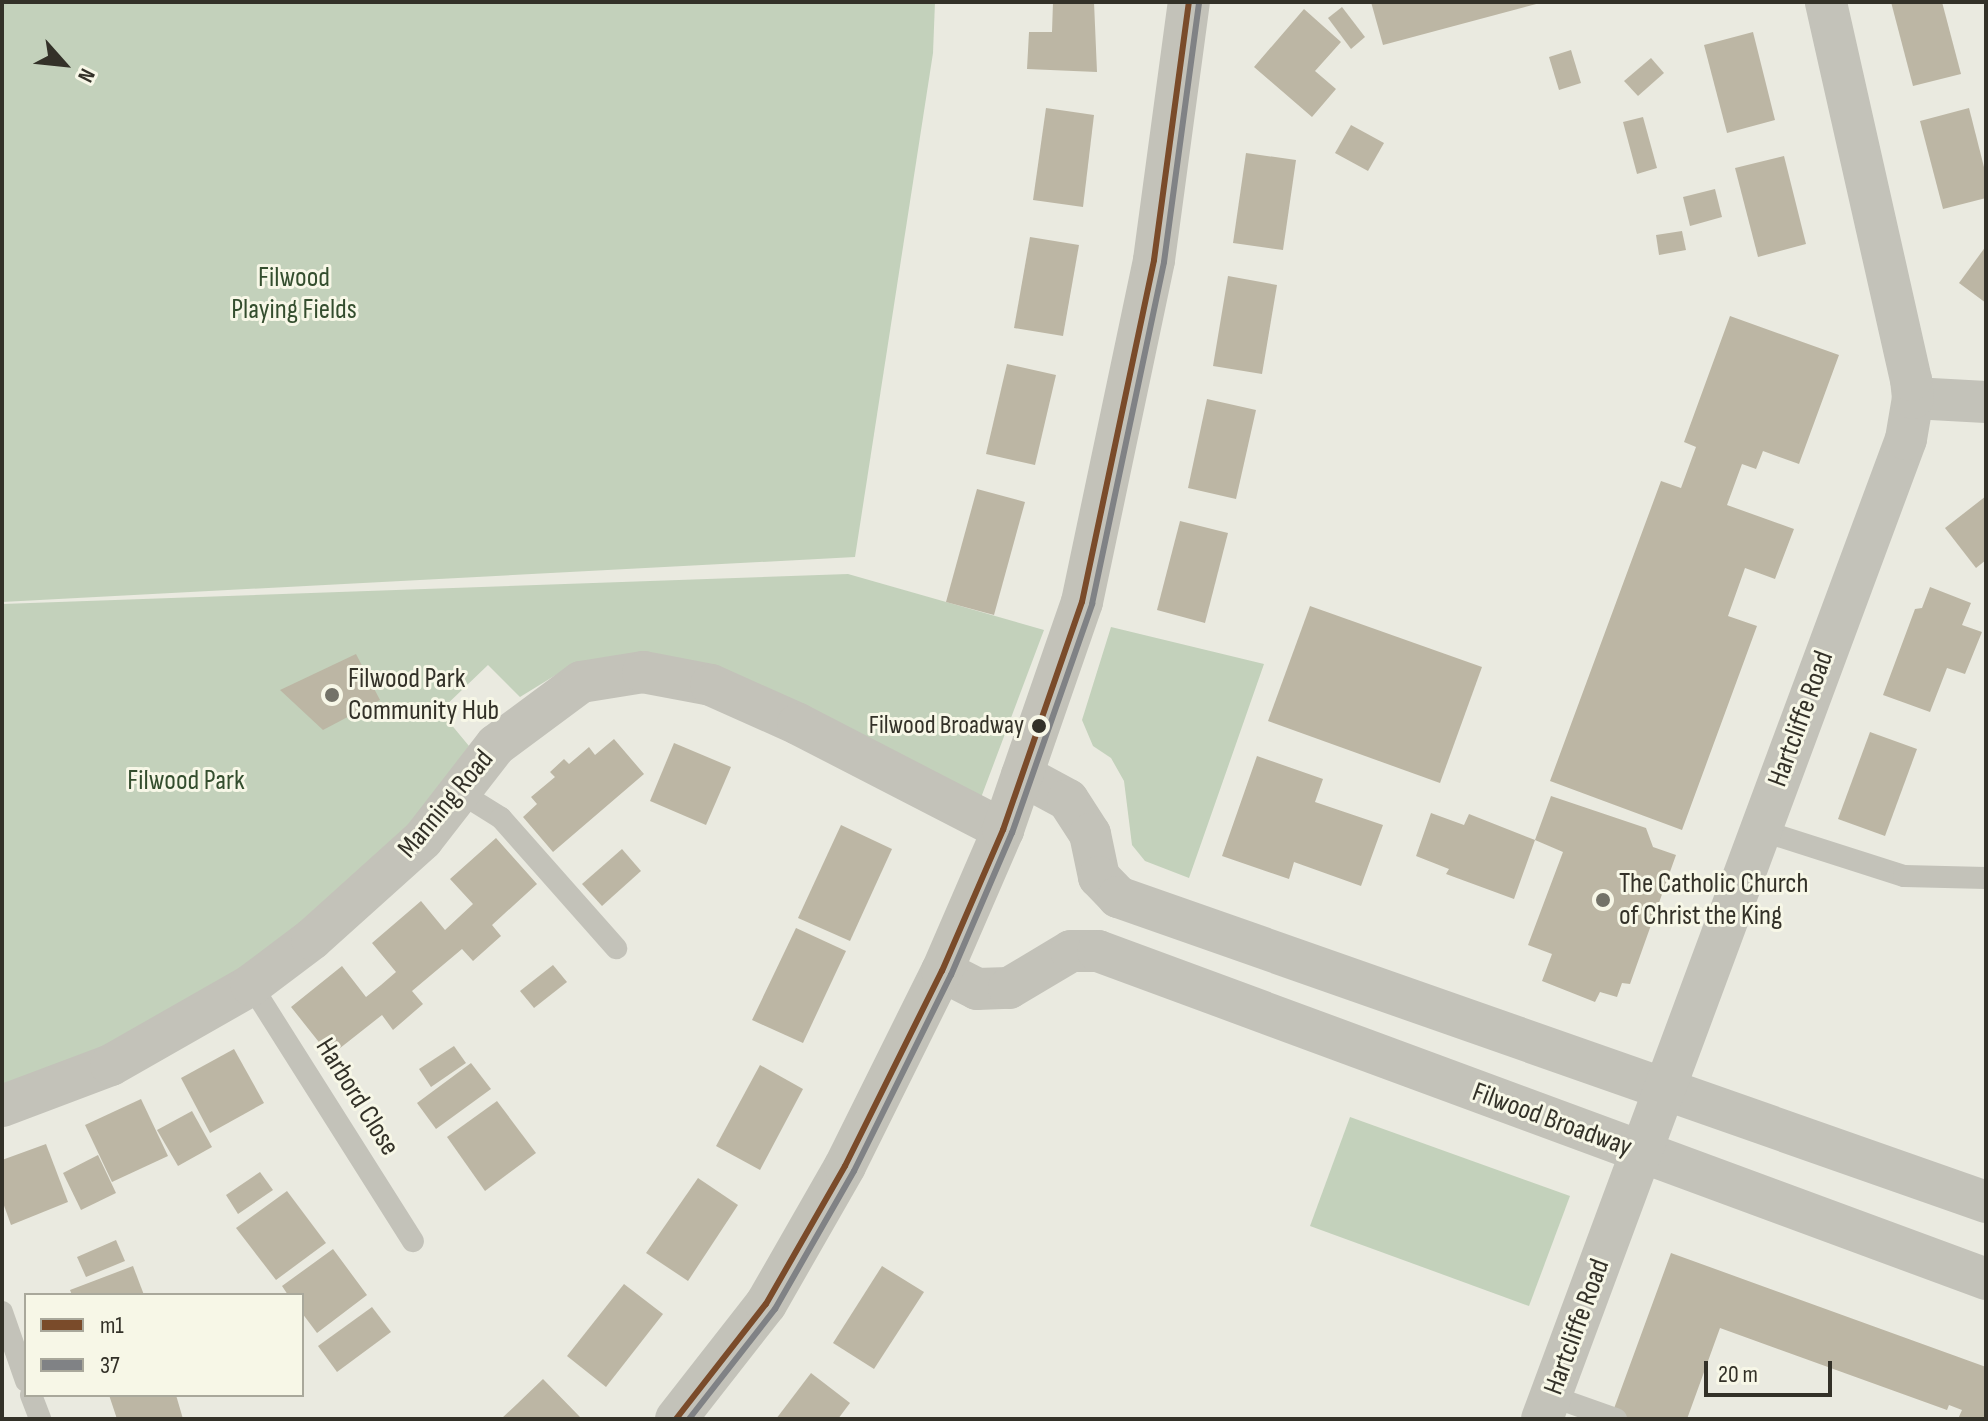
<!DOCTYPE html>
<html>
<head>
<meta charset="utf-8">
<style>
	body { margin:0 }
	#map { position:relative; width:1988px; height:1421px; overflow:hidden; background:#eaeae0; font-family:"Sofia Sans Condensed",sans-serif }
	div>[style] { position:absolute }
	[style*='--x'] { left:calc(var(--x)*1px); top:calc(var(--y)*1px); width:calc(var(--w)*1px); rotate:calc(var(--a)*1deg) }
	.green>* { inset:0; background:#c3d1bb }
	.building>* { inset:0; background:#bcb6a4 }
	.service>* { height:22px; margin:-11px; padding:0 11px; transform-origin:11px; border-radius:11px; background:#c3c2b9 }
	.minor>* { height:42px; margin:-21px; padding:0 21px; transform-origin:21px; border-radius:21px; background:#c3c2b9 }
	.bus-1>* { height:6px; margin:-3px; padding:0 3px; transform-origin:3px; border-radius:3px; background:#7a4b2a }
	.bus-2>* { height:6px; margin:-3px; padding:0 3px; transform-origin:3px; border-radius:3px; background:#808285 }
	.dots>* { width:22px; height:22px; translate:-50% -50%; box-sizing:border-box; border:4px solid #f7f7e7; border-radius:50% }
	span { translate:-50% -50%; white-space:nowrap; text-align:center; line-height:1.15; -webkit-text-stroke:6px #f7f7e7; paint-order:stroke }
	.bus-label { font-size:26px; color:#333128 }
	.right { translate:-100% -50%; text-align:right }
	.park-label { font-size:28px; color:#344e2e }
	.poi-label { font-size:28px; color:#333128 }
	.left { translate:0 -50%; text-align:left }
	.street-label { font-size:28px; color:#333128 }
	.frame { position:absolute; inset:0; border:4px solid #333128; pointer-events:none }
	.legend { position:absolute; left:24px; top:1293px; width:280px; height:104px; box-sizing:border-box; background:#f7f7e7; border:2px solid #a9a89b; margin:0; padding:10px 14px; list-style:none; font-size:24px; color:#333128 }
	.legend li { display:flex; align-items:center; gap:16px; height:40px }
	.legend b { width:40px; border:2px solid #a9a89b }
	.north { position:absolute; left:24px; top:24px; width:80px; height:80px; -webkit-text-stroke:6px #f7f7e7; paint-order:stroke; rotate:117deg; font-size:22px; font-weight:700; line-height:32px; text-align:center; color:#333128 }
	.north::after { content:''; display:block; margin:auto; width:28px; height:36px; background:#333128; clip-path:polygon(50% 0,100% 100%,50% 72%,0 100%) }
	.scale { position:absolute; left:1704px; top:1361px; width:128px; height:36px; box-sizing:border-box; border:4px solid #333128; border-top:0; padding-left:10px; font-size:24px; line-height:28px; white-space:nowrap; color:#333128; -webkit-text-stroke:6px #f7f7e7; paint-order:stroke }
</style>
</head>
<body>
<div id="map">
	<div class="green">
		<div style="clip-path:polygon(2px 2px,935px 2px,933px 53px,855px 557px,2px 602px)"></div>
		<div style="clip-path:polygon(848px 574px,1044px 630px,979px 803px,714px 665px,647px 653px,572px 665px,520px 697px,488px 665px,440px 711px,469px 746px,416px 820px,343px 891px,235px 974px,103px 1048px,2px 1091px,2px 604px)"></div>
		<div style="clip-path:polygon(1111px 627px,1264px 664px,1189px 878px,1145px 861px,1132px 845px,1124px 781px,1111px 758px,1093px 746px,1082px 720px)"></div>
		<div style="clip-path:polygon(1350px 1117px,1570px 1196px,1529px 1306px,1310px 1226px)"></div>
	</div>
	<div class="building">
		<div style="clip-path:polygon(1053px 2px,1094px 2px,1097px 72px,1027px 69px,1029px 32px,1052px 32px)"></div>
		<div style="clip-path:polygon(1371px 2px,1540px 2px,1540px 3px,1383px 45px)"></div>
		<div style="clip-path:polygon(1891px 2px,1942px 2px,1961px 74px,1913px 86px)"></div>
		<div style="clip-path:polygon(1342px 7px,1365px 37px,1351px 49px,1328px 18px)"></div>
		<div style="clip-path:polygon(1304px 9px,1341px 42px,1315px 71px,1336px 89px,1312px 117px,1254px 67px)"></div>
		<div style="clip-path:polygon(1753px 32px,1775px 120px,1727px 133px,1704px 45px)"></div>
		<div style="clip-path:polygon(1571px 50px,1581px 83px,1559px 90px,1549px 57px)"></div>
		<div style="clip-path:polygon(1651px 58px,1664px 73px,1638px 96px,1624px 81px)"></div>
		<div style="clip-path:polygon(1046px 108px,1094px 115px,1083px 207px,1033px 200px)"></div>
		<div style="clip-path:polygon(1969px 108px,1986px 175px,1986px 198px,1943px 209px,1920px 121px)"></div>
		<div style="clip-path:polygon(1643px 117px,1657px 168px,1637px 174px,1623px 122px)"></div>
		<div style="clip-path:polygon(1351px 125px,1384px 143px,1368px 171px,1335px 153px)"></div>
		<div style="clip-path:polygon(1246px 153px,1296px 160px,1283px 250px,1233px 243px)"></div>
		<div style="clip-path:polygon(1784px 156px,1806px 244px,1758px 257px,1735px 168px)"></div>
		<div style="clip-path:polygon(1715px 189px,1722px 217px,1690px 226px,1683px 197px)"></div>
		<div style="clip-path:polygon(1682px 231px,1686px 250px,1659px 255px,1656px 235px)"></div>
		<div style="clip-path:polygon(1030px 237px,1079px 245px,1063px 336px,1014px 328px)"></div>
		<div style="clip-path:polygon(1986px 246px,1986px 303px,1959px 283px)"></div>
		<div style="clip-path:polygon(1228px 276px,1277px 285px,1262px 374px,1213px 366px)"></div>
		<div style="clip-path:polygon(1730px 316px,1839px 355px,1799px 464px,1763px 451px,1756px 469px,1742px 464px,1727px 505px,1794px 529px,1775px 579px,1745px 568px,1728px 616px,1757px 626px,1682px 830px,1550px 781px,1661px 481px,1681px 488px,1696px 447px,1684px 442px)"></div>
		<div style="clip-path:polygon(1007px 364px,1056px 375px,1035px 465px,986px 454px)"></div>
		<div style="clip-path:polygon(1207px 399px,1256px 410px,1236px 499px,1188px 488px)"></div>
		<div style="clip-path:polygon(977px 489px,1025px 502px,994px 615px,946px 602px)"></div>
		<div style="clip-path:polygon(1986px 496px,1986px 560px,1976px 568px,1945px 528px)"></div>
		<div style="clip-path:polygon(1180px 521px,1228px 533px,1205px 623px,1157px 610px)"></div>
		<div style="clip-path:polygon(1930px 587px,1971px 603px,1962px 625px,1982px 632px,1965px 674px,1947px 668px,1930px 712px,1883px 695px,1915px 609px,1922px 608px)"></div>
		<div style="clip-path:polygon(1310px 606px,1482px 667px,1440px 783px,1268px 721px)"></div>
		<div style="clip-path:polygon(356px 654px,380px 700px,323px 730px,280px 690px)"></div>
		<div style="clip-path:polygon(1870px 732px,1917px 749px,1885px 836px,1838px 819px)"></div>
		<div style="clip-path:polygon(614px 739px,644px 774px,553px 852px,523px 817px,537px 804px,531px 797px,555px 777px,550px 772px,564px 759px,569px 764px,589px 747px,595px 755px)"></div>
		<div style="clip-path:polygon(674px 743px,731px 767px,706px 825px,650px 801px)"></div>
		<div style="clip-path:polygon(1257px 756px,1323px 779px,1315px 802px,1383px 825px,1361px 886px,1294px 862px,1289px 879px,1222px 856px)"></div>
		<div style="clip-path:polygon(1551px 796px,1646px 828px,1653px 847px,1676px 855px,1630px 984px,1622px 983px,1617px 997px,1600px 992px,1595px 1002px,1542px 981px,1552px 954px,1528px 945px,1563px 852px,1535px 840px)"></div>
		<div style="clip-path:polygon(1431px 813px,1464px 825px,1469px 814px,1535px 840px,1514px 899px,1446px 874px,1449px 869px,1416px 856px)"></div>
		<div style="clip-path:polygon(841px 825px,892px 849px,850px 941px,798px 918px)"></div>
		<div style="clip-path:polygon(496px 838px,537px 884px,492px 925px,501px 936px,473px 961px,462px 949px,412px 991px,423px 1004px,393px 1030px,382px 1015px,330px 1056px,291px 1007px,342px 966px,366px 997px,381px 985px,396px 972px,372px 943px,421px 901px,445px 930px,473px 904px,450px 879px)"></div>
		<div style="clip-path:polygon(622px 849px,641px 871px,602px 906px,582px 884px)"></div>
		<div style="clip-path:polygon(796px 928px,846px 951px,803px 1043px,752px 1020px)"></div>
		<div style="clip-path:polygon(553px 965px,567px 982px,534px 1008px,520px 991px)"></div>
		<div style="clip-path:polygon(454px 1046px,466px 1063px,431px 1087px,419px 1069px)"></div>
		<div style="clip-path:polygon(234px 1049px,264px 1103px,210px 1133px,181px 1078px)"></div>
		<div style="clip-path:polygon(471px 1063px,491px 1089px,436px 1129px,417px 1103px)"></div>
		<div style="clip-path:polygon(760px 1065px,803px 1089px,760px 1170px,716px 1146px)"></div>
		<div style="clip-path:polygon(141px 1099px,168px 1156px,112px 1182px,85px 1125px)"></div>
		<div style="clip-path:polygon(497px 1101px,536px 1153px,485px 1191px,447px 1137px)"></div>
		<div style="clip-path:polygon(192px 1111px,212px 1147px,178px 1166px,157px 1130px)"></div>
		<div style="clip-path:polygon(46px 1144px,68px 1202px,11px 1225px,2px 1200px,2px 1160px)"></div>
		<div style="clip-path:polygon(98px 1155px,116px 1193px,81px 1210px,63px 1173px)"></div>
		<div style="clip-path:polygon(260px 1172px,273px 1190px,238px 1214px,226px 1195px)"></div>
		<div style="clip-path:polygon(698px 1178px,738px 1205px,688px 1281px,646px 1253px)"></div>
		<div style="clip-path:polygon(287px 1191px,326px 1243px,276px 1280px,236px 1228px)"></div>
		<div style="clip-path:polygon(116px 1240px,125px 1261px,86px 1277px,77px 1257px)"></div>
		<div style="clip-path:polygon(333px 1249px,367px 1295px,317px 1333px,302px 1313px,302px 1295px,288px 1295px,282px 1286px)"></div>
		<div style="clip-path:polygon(1671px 1253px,1986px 1367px,1986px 1419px,1958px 1419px,1962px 1410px,1949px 1405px,1947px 1410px,1720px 1328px,1687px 1419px,1626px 1419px,1612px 1414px)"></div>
		<div style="clip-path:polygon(133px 1266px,144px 1295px,72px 1295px,70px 1290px)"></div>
		<div style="clip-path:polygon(882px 1266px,924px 1292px,874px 1369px,833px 1343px)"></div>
		<div style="clip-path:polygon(624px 1284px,663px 1314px,606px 1387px,567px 1356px)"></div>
		<div style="clip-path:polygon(372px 1307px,391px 1332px,337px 1372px,318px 1346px)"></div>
		<div style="clip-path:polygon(811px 1373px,850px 1403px,838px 1419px,776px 1419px)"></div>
		<div style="clip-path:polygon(543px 1379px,580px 1417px,501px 1419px,517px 1404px)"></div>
		<div style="clip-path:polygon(109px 1395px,176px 1395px,183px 1419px,117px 1419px)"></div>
	</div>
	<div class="service">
		<div style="--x:461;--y:793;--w:47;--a:32"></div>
		<div style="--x:501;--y:818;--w:174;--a:48.5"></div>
		<div style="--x:1760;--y:830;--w:151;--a:17.7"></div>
		<div style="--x:1904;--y:876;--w:82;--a:1.4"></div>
		<div style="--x:251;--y:985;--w:303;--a:57.7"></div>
		<div style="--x:2;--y:1312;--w:73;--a:70.8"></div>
		<div style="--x:31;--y:1395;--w:26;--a:69"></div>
		<div style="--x:1551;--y:1396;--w:69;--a:19.5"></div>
	</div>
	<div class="minor">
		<div style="--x:1913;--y:398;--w:73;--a:3.1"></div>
		<div style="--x:1022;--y:775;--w:52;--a:28.5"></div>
		<div style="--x:1068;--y:800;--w:40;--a:57.1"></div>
		<div style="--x:1090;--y:834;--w:44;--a:78.2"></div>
		<div style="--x:1099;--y:877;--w:28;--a:46"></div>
		<div style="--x:1118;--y:897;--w:920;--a:19.36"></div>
		<div style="--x:942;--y:971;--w:39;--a:27"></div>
		<div style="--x:977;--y:989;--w:32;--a:-2"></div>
		<div style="--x:1009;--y:988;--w:72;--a:-30.8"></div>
		<div style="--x:1071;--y:951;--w:27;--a:0"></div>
		<div style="--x:1098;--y:951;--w:947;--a:20.27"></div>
		<div style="--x:2;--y:1106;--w:116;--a:-20.6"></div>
		<div style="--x:111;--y:1065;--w:161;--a:-29.7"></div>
		<div style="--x:251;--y:985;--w:76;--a:-37"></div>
		<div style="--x:312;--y:939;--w:149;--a:-42"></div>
		<div style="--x:423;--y:839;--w:119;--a:-52.2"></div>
		<div style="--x:496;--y:745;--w:106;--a:-36.5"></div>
		<div style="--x:581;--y:682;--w:63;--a:-9.2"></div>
		<div style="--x:643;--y:672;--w:69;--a:10.8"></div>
		<div style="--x:711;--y:685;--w:95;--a:24.1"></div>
		<div style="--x:798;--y:724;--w:231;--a:27.3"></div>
		<div style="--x:676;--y:1419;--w:146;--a:-52"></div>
		<div style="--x:766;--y:1304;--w:159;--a:-60.2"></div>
		<div style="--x:845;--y:1166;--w:218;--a:-63.6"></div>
		<div style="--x:942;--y:971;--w:154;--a:-66.6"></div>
		<div style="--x:1003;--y:830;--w:241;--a:-70.9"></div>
		<div style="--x:1082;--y:602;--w:349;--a:-78.1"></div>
		<div style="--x:1154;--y:260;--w:260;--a:-82.3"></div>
		<div style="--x:1542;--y:1419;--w:1045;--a:-69.62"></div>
		<div style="--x:1906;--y:439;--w:42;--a:-80.3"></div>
		<div style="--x:1913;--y:398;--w:18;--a:-96"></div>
		<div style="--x:1911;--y:380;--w:387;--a:-102.7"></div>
	</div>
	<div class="bus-1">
		<div style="--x:676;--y:1419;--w:146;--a:-52"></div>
		<div style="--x:766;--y:1304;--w:159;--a:-60.2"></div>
		<div style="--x:845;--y:1166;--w:218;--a:-63.6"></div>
		<div style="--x:942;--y:971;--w:154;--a:-66.6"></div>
		<div style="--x:1003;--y:830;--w:241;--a:-70.9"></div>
		<div style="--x:1082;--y:602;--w:349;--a:-78.1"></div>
		<div style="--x:1154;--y:260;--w:260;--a:-82.3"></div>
	</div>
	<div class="bus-2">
		<div style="--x:689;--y:1419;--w:140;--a:-52"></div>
		<div style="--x:775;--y:1309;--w:159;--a:-60.2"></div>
		<div style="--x:854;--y:1171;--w:219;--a:-63.7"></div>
		<div style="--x:951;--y:975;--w:155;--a:-66.8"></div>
		<div style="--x:1012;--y:833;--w:243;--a:-70.7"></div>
		<div style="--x:1092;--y:604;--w:349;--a:-78.1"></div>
		<div style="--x:1164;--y:262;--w:261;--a:-82.3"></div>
	</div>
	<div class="dots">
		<div style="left:332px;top:695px;background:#737268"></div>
		<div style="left:1039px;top:726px;background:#333128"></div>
		<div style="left:1603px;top:900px;background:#737268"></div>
	</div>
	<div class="bus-label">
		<span class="right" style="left:1024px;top:726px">Filwood Broadway</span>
	</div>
	<div class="park-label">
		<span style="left:294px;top:294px">Filwood<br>Playing Fields</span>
		<span style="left:186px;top:781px">Filwood Park</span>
	</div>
	<div class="poi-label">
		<span class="left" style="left:348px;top:695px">Filwood Park<br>Community Hub</span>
		<span class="left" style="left:1619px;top:900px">The Catholic Church<br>of Christ the King</span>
	</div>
	<div class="street-label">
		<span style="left:1801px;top:719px;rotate:-70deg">Hartcliffe Road</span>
		<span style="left:446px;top:804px;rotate:-50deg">Manning Road</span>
		<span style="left:357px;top:1097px;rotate:58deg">Harbord Close</span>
		<span style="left:1552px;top:1120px;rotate:20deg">Filwood Broadway</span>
		<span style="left:1577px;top:1327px;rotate:-70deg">Hartcliffe Road</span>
	</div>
	<div class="frame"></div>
	<ul class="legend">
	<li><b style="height:10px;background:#7a4b2a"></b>m1</li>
	<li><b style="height:10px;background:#808285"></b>37</li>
	</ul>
	<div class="north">N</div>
	<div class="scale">20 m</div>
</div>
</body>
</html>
